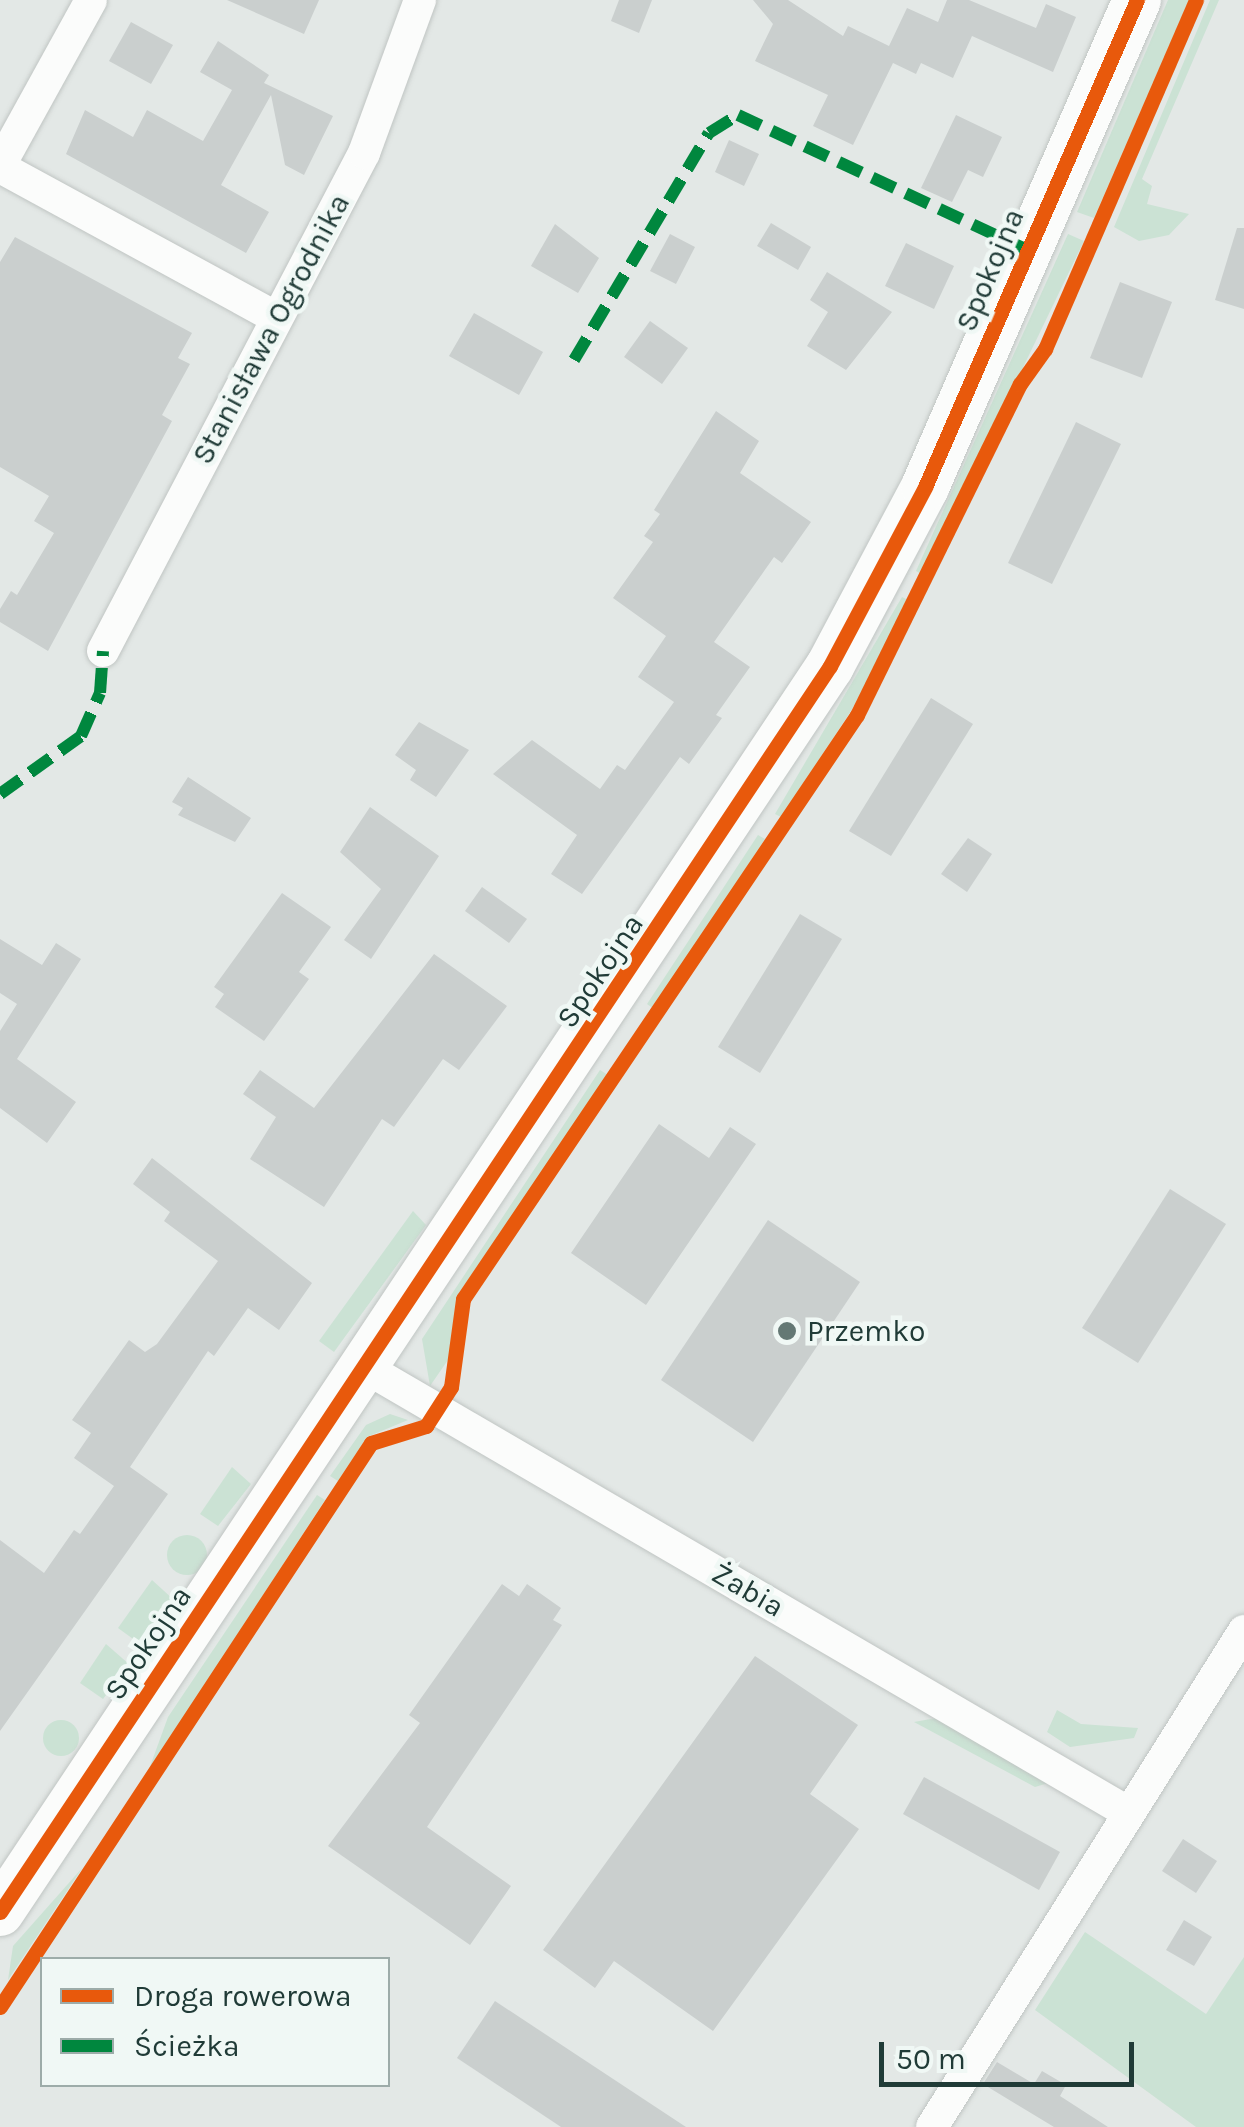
<!DOCTYPE html>
<html>
<head>
<meta charset="utf-8">
<style>
	body { margin:0 }
	#map { position:relative; width:1244px; height:2127px; overflow:hidden; background:#e3e8e6; font-family:Karla,sans-serif }
	div>[style] { position:absolute }
	[style*='--x'] { left:calc(var(--x)*1px); top:calc(var(--y)*1px); width:calc(var(--w)*1px); rotate:calc(var(--a)*1deg) }
	.green>* { inset:0; background:#cbe2d4 }
	.round { border-radius:50% }
	.building>* { inset:0; background:#cacfce }
	.roads { filter:drop-shadow(0 0 2px #c0c5c3) drop-shadow(0 0 2px #c0c5c3) }
	.street>* { height:32px; margin:-16px; padding:0 16px; transform-origin:16px; border-radius:16px; background:#fbfcfb }
	.secondary>* { height:48px; margin:-24px; padding:0 24px; transform-origin:24px; border-radius:24px; background:#fbfcfb }
	.quiet>* { height:12px; margin-top:-6px; transform-origin:0; background:repeating-linear-gradient(90deg,#00873e 0 25px,transparent 0 37px) }
	.cycleway>* { height:15px; margin:-7.5px; padding:0 7.5px; transform-origin:7.5px; border-radius:7.5px; background:#e8590c }
	.dots>* { width:28px; height:28px; translate:-50% -50%; box-sizing:border-box; border:5px solid #f0f8f5; border-radius:50% }
	span { translate:-50% -50%; white-space:nowrap; text-align:center; line-height:1.15; -webkit-text-stroke:9px #f0f8f5; paint-order:stroke }
	.street-label { font-size:30px; color:#203b37 }
	.poi-label { font-size:30px; color:#203b37 }
	.left { translate:0 -50%; text-align:left }
	.legend { position:absolute; left:40px; top:1957px; width:350px; height:130px; box-sizing:border-box; background:#f0f8f5; border:2px solid #9daca9; margin:0; padding:12px 18px; list-style:none; font-size:30px; color:#203b37 }
	.legend li { display:flex; align-items:center; gap:20px; height:50px }
	.legend b { width:50px; border:2px solid #9daca9 }
	.scale { position:absolute; left:879px; top:2042px; width:255px; height:45px; box-sizing:border-box; border:5px solid #203b37; border-top:0; padding-left:12px; font-size:30px; line-height:35px; white-space:nowrap; color:#203b37; -webkit-text-stroke:8px #f0f8f5; paint-order:stroke }
</style>
</head>
<body>
<div id="map">
	<div class="green">
		<div style="clip-path:polygon(1168px 0,1189px 0,1094px 218px,1077px 212px)"></div>
		<div style="clip-path:polygon(1210px 0,1219px 0,1142px 179px,1152px 186px,1147px 204px,1189px 214px,1169px 235px,1139px 241px,1114px 227px)"></div>
		<div style="clip-path:polygon(1068px 234px,1084px 241px,923px 575px,916px 571px)"></div>
		<div style="clip-path:polygon(902px 597px,910px 601px,851px 711px,781px 817px,775px 814px)"></div>
		<div style="clip-path:polygon(758px 835px,765px 839px,654px 1009px,647px 1004px)"></div>
		<div style="clip-path:polygon(600px 1070px,608px 1075px,457px 1296px,450px 1357px,430px 1386px,422px 1339px)"></div>
		<div style="clip-path:polygon(413px 1211px,426px 1225px,334px 1352px,319px 1341px)"></div>
		<div style="clip-path:polygon(390px 1414px,408px 1420px,367px 1437px,338px 1481px,330px 1476px,366px 1425px)"></div>
		<div style="clip-path:polygon(232px 1467px,251px 1484px,218px 1526px,200px 1514px)"></div>
		<div style="clip-path:polygon(317px 1495px,325px 1500px,148px 1772px,168px 1717px)"></div>
		<div class="round" style="left:167px;top:1535px;width:40px;height:40px"></div>
		<div style="clip-path:polygon(152px 1580px,174px 1600px,140px 1644px,118px 1628px)"></div>
		<div style="clip-path:polygon(106px 1644px,130px 1665px,103px 1699px,80px 1683px)"></div>
		<div style="clip-path:polygon(1057px 1710px,1081px 1724px,1138px 1728px,1134px 1738px,1070px 1747px,1047px 1732px)"></div>
		<div style="clip-path:polygon(936px 1718px,1048px 1783px,1035px 1787px,914px 1722px)"></div>
		<div class="round" style="left:43px;top:1720px;width:36px;height:36px"></div>
		<div style="clip-path:polygon(83px 1867px,8px 1980px,13px 1946px)"></div>
		<div style="clip-path:polygon(1085px 1932px,1206px 2014px,1244px 1957px,1244px 2127px,1196px 2127px,1035px 2010px)"></div>
	</div>
	<div class="building">
		<div style="clip-path:polygon(227px 0,319px 0,304px 34px)"></div>
		<div style="clip-path:polygon(619px 0,652px 0,639px 33px,611px 21px)"></div>
		<div style="clip-path:polygon(753px 0,788px 0,843px 36px,848px 26px,889px 46px,907px 8px,938px 22px,947px 0,969px 0,1036px 28px,1046px 4px,1076px 17px,1053px 72px,972px 36px,953px 78px,921px 63px,916px 74px,893px 63px,853px 145px,813px 126px,828px 95px,755px 61px,773px 24px)"></div>
		<div style="clip-path:polygon(131px 22px,173px 45px,151px 84px,109px 61px)"></div>
		<div style="clip-path:polygon(218px 41px,269px 75px,264px 83px,333px 116px,304px 175px,285px 165px,271px 95px,221px 185px,269px 212px,246px 253px,66px 154px,85px 110px,133px 137px,147px 110px,203px 141px,232px 90px,200px 72px)"></div>
		<div style="clip-path:polygon(956px 115px,1002px 137px,983px 177px,968px 170px,952px 202px,921px 188px)"></div>
		<div style="clip-path:polygon(729px 140px,759px 154px,744px 186px,715px 172px)"></div>
		<div style="clip-path:polygon(771px 223px,811px 247px,798px 270px,757px 246px)"></div>
		<div style="clip-path:polygon(555px 224px,599px 258px,578px 293px,531px 266px)"></div>
		<div style="clip-path:polygon(1237px 228px,1244px 228px,1244px 309px,1215px 300px)"></div>
		<div style="clip-path:polygon(670px 234px,695px 247px,676px 284px,650px 271px)"></div>
		<div style="clip-path:polygon(15px 237px,192px 333px,178px 358px,190px 364px,162px 415px,172px 421px,48px 651px,0 622px,0 609px,11px 591px,17px 595px,54px 533px,34px 521px,49px 496px,0 467px,0 262px)"></div>
		<div style="clip-path:polygon(906px 243px,954px 266px,934px 309px,885px 286px)"></div>
		<div style="clip-path:polygon(827px 272px,892px 312px,846px 370px,807px 346px,828px 312px,810px 300px)"></div>
		<div style="clip-path:polygon(1120px 282px,1172px 302px,1142px 378px,1090px 358px)"></div>
		<div style="clip-path:polygon(474px 313px,543px 352px,519px 395px,449px 356px)"></div>
		<div style="clip-path:polygon(650px 321px,688px 348px,662px 384px,624px 357px)"></div>
		<div style="clip-path:polygon(716px 411px,759px 441px,740px 473px,811px 522px,782px 563px,774px 557px,714px 642px,750px 667px,716px 715px,722px 718px,689px 764px,680px 757px,582px 894px,551px 874px,577px 835px,493px 774px,532px 740px,600px 789px,617px 765px,625px 770px,674px 702px,638px 677px,666px 636px,613px 598px,653px 542px,644px 536px,660px 514px,654px 510px)"></div>
		<div style="clip-path:polygon(1076px 422px,1121px 444px,1052px 584px,1008px 563px)"></div>
		<div style="clip-path:polygon(931px 698px,973px 724px,891px 856px,849px 831px)"></div>
		<div style="clip-path:polygon(419px 722px,469px 750px,436px 797px,410px 780px,416px 770px,395px 755px)"></div>
		<div style="clip-path:polygon(188px 777px,251px 818px,235px 842px,178px 815px,183px 808px,172px 802px)"></div>
		<div style="clip-path:polygon(370px 807px,439px 856px,371px 959px,344px 940px,381px 889px,340px 852px)"></div>
		<div style="clip-path:polygon(968px 838px,992px 854px,967px 892px,941px 874px)"></div>
		<div style="clip-path:polygon(482px 887px,527px 919px,509px 943px,465px 911px)"></div>
		<div style="clip-path:polygon(282px 893px,331px 927px,299px 972px,309px 979px,264px 1041px,215px 1007px,224px 994px,214px 987px)"></div>
		<div style="clip-path:polygon(800px 914px,842px 939px,760px 1073px,718px 1047px)"></div>
		<div style="clip-path:polygon(0 939px,42px 965px,56px 943px,81px 959px,17px 1059px,76px 1102px,47px 1143px,0 1108px,0 1031px,17px 1004px,0 993px)"></div>
		<div style="clip-path:polygon(434px 954px,507px 1006px,459px 1070px,443px 1059px,394px 1127px,382px 1119px,324px 1207px,250px 1159px,276px 1117px,243px 1094px,260px 1070px,314px 1108px)"></div>
		<div style="clip-path:polygon(659px 1124px,709px 1158px,730px 1127px,756px 1144px,646px 1305px,571px 1253px)"></div>
		<div style="clip-path:polygon(152px 1158px,312px 1283px,279px 1330px,248px 1308px,214px 1356px,208px 1351px,130px 1467px,168px 1494px,0 1731px,0 1540px,44px 1573px,74px 1530px,80px 1534px,114px 1486px,74px 1458px,91px 1433px,72px 1420px,129px 1340px,145px 1352px,157px 1344px,218px 1261px,164px 1221px,170px 1212px,133px 1184px)"></div>
		<div style="clip-path:polygon(1170px 1189px,1226px 1224px,1138px 1363px,1082px 1328px)"></div>
		<div style="clip-path:polygon(768px 1220px,860px 1282px,753px 1442px,661px 1380px)"></div>
		<div style="clip-path:polygon(502px 1584px,519px 1596px,527px 1584px,561px 1608px,553px 1620px,562px 1625px,427px 1827px,511px 1886px,470px 1945px,328px 1846px,420px 1723px,409px 1715px)"></div>
		<div style="clip-path:polygon(755px 1656px,858px 1725px,810px 1794px,859px 1829px,713px 2031px,614px 1961px,595px 1988px,543px 1950px)"></div>
		<div style="clip-path:polygon(924px 1777px,1060px 1852px,1039px 1890px,903px 1814px)"></div>
		<div style="clip-path:polygon(1183px 1839px,1217px 1861px,1196px 1893px,1162px 1871px)"></div>
		<div style="clip-path:polygon(1184px 1920px,1212px 1937px,1194px 1966px,1166px 1950px)"></div>
		<div style="clip-path:polygon(495px 2001px,686px 2127px,561px 2127px,457px 2058px)"></div>
		<div style="clip-path:polygon(997px 2062px,1034px 2084px,1042px 2071px,1066px 2085px,1060px 2096px,1108px 2127px,1054px 2127px,983px 2084px)"></div>
	</div>
	<div class="roads">
		<div class="street">
			<div style="--x:0;--y:165;--w:188;--a:-61.1"></div>
			<div style="--x:0;--y:167;--w:313;--a:28.6"></div>
			<div style="--x:103;--y:651;--w:562;--a:-62.34"></div>
			<div style="--x:364;--y:153;--w:163;--a:-69.9"></div>
			<div style="--x:366;--y:1368;--w:883;--a:30.25"></div>
			<div style="--x:932;--y:2127;--w:586;--a:-57.83"></div>
		</div>
		<div class="secondary">
			<div style="--x:0;--y:1912;--w:1497;--a:-56.33"></div>
			<div style="--x:830;--y:666;--w:203;--a:-62"></div>
			<div style="--x:925;--y:487;--w:531;--a:-66.48"></div>
		</div>
	</div>
	<div class="quiet">
		<div style="--x:574;--y:360;--w:264;--a:-59.3"></div>
		<div style="--x:709;--y:133;--w:34;--a:-32"></div>
		<div style="--x:738;--y:115;--w:321;--a:25"></div>
		<div style="--x:0;--y:794;--w:100;--a:-35.6"></div>
		<div style="--x:81;--y:736;--w:47;--a:-66.2"></div>
		<div style="--x:100;--y:693;--w:42;--a:-85.9"></div>
	</div>
	<div class="cycleway">
		<div style="--x:0;--y:1912;--w:1497;--a:-56.33"></div>
		<div style="--x:830;--y:666;--w:203;--a:-62"></div>
		<div style="--x:925;--y:487;--w:531;--a:-66.48"></div>
		<div style="--x:0;--y:2007;--w:675;--a:-56.66"></div>
		<div style="--x:371;--y:1443;--w:58;--a:-17.2"></div>
		<div style="--x:426;--y:1426;--w:46;--a:-57.3"></div>
		<div style="--x:451;--y:1387;--w:89;--a:-82.2"></div>
		<div style="--x:463;--y:1299;--w:704;--a:-55.99"></div>
		<div style="--x:857;--y:715;--w:369;--a:-63.8"></div>
		<div style="--x:1020;--y:384;--w:43;--a:-54.5"></div>
		<div style="--x:1045;--y:349;--w:380;--a:-66.6"></div>
	</div>
	<div class="dots">
		<div style="left:787px;top:1331px;background:#647874"></div>
	</div>
	<div class="street-label">
		<span style="left:990px;top:270px;rotate:-67deg">Spokojna</span>
		<span style="left:271px;top:329px;rotate:-62deg">Stanisława Ogrodnika</span>
		<span style="left:600px;top:971px;rotate:-56deg">Spokojna</span>
		<span style="left:748px;top:1590px;rotate:30deg">Żabia</span>
		<span style="left:148px;top:1643px;rotate:-56deg">Spokojna</span>
	</div>
	<div class="poi-label">
		<span class="left" style="left:807px;top:1331px">Przemko</span>
	</div>
	<ul class="legend">
	<li><b style="height:12px;background:#e8590c"></b>Droga rowerowa</li>
	<li><b style="height:12px;background:#00873e"></b>Ścieżka</li>
	</ul>
	<div class="scale">50 m</div>
</div>
</body>
</html>
